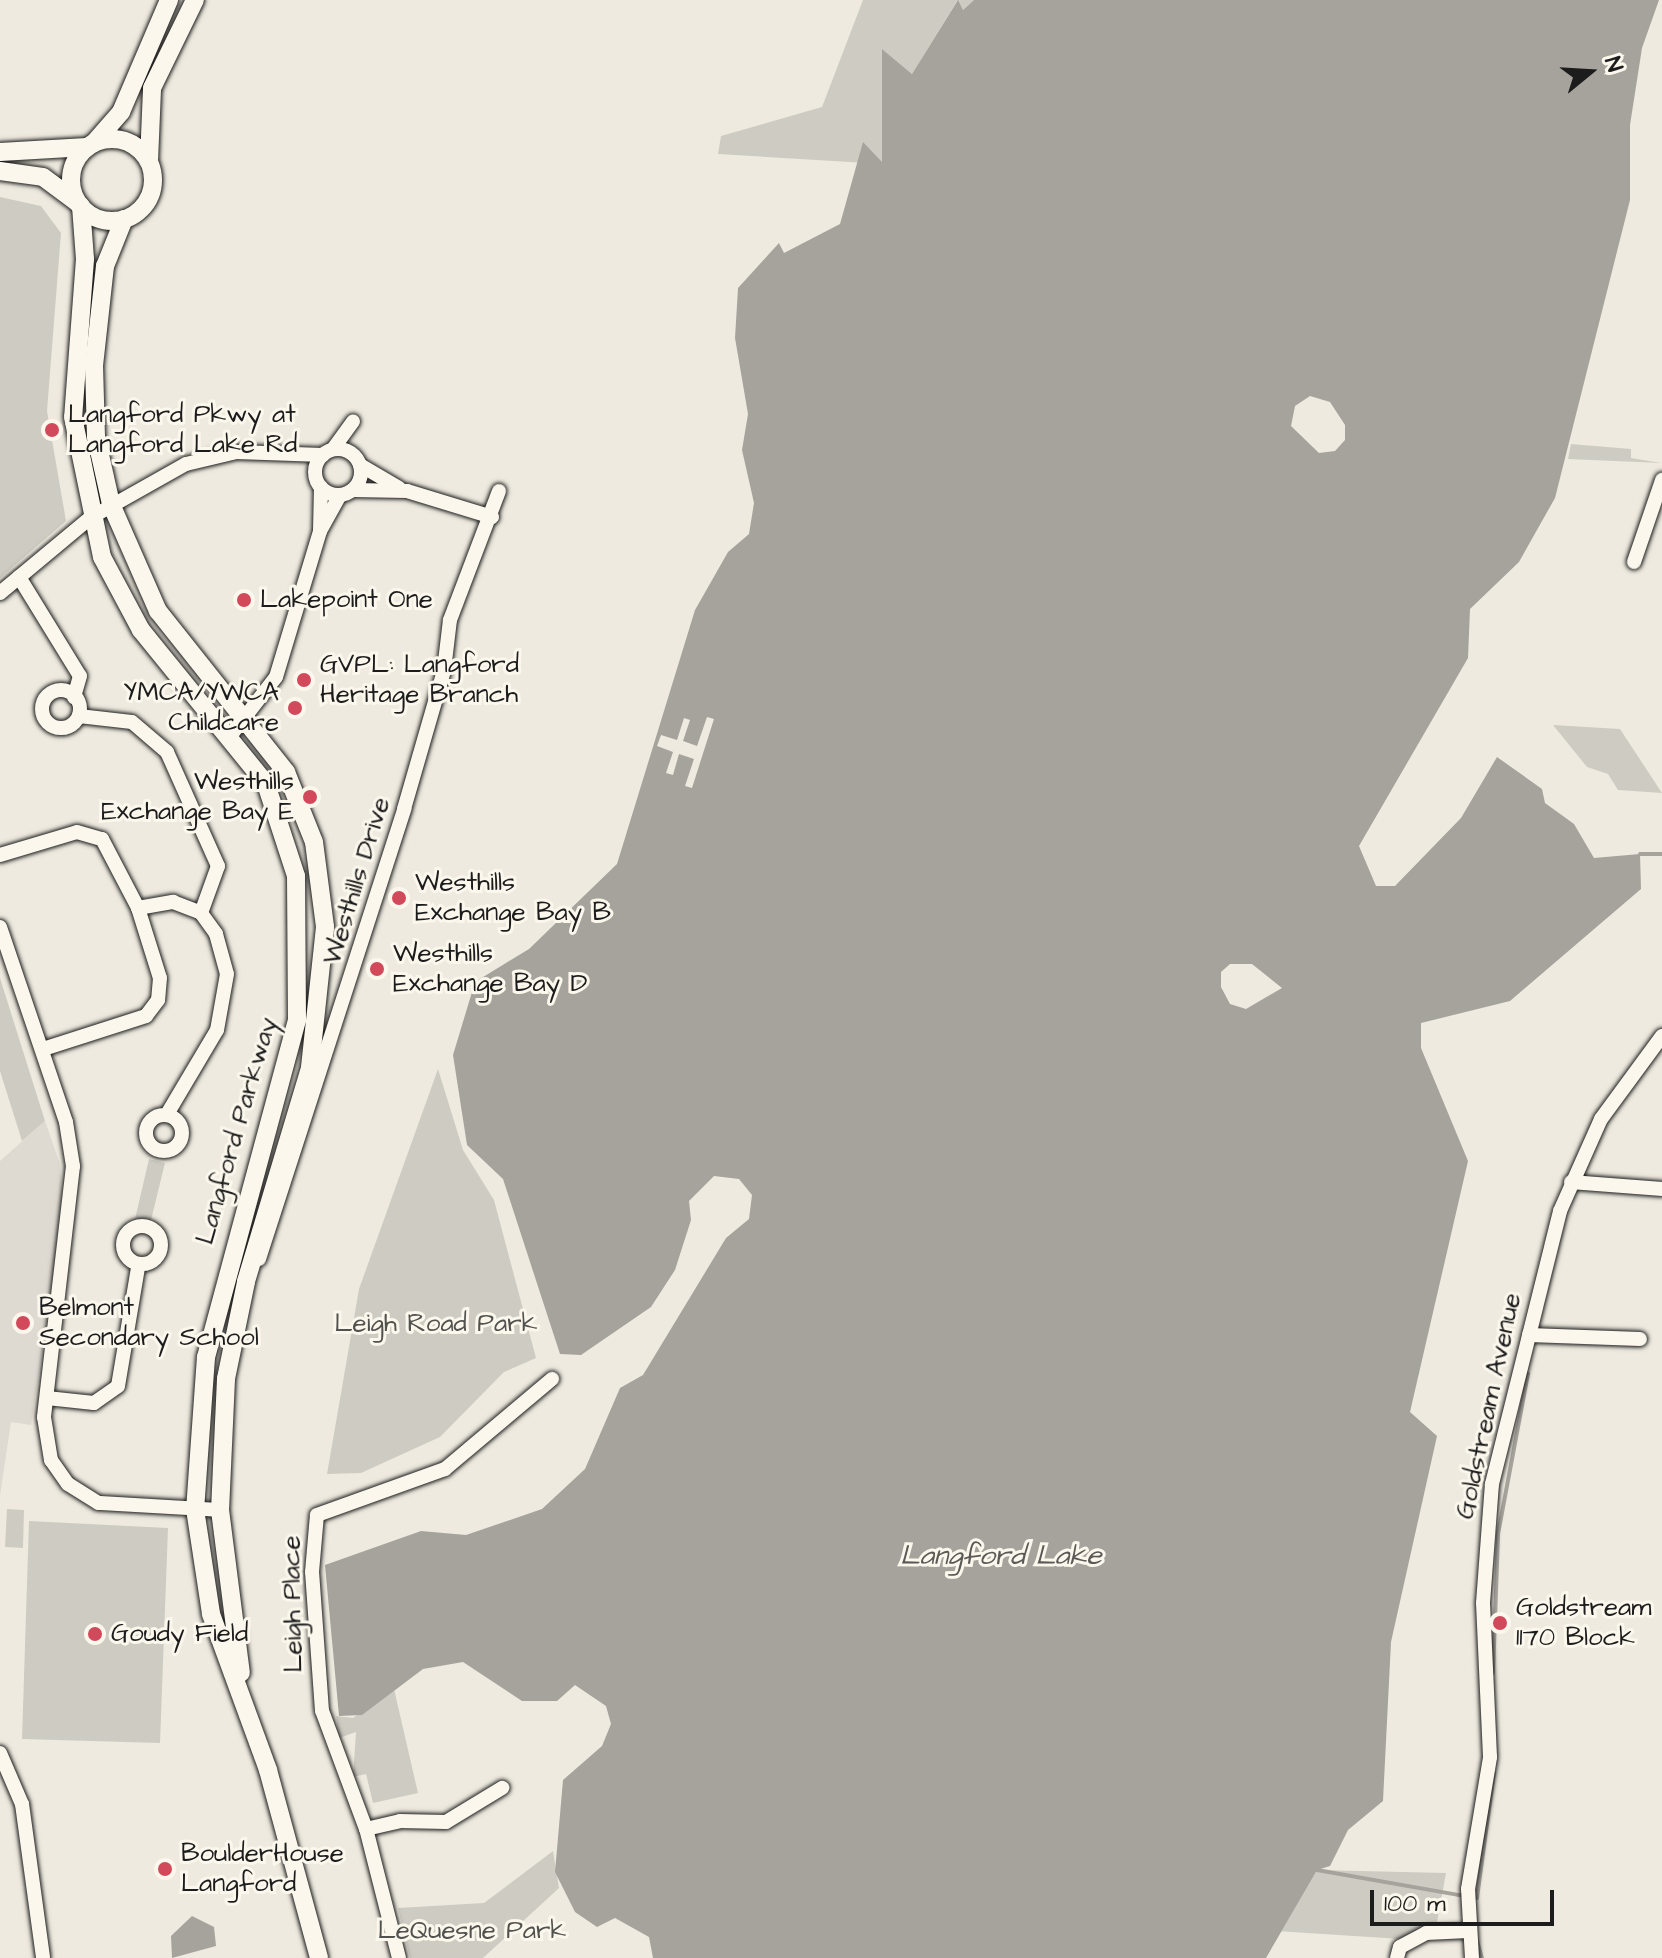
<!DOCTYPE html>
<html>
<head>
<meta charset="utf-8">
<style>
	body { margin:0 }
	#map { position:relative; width:1662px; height:1958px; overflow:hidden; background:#eeeadf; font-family:"Architects Daughter",sans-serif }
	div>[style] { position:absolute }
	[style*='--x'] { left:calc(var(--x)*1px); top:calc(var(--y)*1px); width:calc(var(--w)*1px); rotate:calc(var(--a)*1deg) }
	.built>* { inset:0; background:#dedad1 }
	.green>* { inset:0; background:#ceccc2 }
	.water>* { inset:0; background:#a6a39d }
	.pier>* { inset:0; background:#eeeadf }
	.stream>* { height:4px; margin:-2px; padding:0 2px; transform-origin:2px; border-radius:2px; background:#a6a39d }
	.roads { filter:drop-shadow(0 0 2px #1c1c1c) drop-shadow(0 0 2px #1c1c1c) }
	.minor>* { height:14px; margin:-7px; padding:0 7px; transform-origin:7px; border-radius:7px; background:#fbf7ec }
	.minor>.ring { margin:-7px; padding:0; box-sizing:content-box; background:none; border:14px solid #fbf7ec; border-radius:50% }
	.major>* { height:18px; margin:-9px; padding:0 9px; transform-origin:9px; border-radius:9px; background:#fbf7ec }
	.major>.ring { margin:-9px; padding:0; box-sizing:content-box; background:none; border:18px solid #fbf7ec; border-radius:50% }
	.dots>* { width:22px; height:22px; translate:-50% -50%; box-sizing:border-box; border:4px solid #fbf7ec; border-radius:50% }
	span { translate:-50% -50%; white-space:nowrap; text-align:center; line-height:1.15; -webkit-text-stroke:6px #fbf7ec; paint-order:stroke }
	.poi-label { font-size:26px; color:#1c1c1c }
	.left { translate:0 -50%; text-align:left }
	.right { translate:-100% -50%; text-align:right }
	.street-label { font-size:26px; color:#1c1c1c }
	.park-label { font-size:26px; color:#51514e }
	.water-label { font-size:28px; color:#5a5956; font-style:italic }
	.north { position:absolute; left:1550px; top:32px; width:80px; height:80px; -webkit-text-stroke:6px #fbf7ec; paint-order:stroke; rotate:72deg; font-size:22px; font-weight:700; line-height:32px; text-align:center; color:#1c1c1c }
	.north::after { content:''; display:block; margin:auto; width:28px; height:36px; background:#1c1c1c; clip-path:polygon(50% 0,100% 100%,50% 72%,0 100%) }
	.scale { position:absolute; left:1370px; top:1890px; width:184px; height:36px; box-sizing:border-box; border:4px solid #1c1c1c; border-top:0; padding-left:10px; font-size:24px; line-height:28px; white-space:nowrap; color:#1c1c1c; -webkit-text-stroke:6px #fbf7ec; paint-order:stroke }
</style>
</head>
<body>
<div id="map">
	<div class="built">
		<div style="clip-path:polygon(45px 1121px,60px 1164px,63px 1213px,31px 1425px,11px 1422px,0 1496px,0 1161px)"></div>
	</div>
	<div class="green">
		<div style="clip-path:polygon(863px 0,974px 0,963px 10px,957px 1px,912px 74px,883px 50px,883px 164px,718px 154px,721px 136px,822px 107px)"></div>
		<div style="clip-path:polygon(0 197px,41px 206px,61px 233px,47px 411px,66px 521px,0 578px)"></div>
		<div style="clip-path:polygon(1571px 444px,1631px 449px,1631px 458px,1661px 463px,1568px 459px)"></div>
		<div style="clip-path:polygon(1553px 725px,1620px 729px,1662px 793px,1618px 790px,1608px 774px,1587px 767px)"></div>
		<div style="clip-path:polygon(0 978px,45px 1121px,22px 1141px,0 1071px)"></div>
		<div style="clip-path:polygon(438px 1069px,463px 1150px,494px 1200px,536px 1358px,504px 1372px,440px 1437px,361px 1473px,327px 1474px,359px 1289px)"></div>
		<div style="clip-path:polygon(149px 1159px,165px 1163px,151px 1220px,135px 1219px)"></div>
		<div style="clip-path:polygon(7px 1509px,24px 1510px,23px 1548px,5px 1547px)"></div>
		<div style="clip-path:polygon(29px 1521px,168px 1528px,160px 1743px,22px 1739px)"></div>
		<div style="clip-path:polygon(394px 1689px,418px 1793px,373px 1803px,366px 1774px,353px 1777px,356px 1732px,339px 1738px,336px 1716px,353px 1718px)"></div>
		<div style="clip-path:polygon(553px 1851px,559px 1888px,483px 1958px,410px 1958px,398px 1908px,484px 1903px)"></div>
		<div style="clip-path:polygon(1317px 1870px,1446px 1873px,1437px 1922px,1401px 1939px,1276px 1931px)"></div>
	</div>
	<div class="water">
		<div style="clip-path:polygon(evenodd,958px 0,963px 10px,974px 0,1659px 0,1642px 48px,1630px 125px,1630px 200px,1555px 498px,1519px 562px,1470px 609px,1468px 658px,1359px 846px,1376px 886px,1395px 886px,1461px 818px,1497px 757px,1542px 789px,1545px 803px,1574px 824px,1594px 858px,1640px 854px,1641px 889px,1510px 1001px,1421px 1023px,1421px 1048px,1468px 1161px,1410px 1412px,1437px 1436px,1391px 1642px,1383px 1801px,1348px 1830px,1330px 1866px,1317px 1870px,1266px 1958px,653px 1958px,649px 1937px,615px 1918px,597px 1927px,575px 1912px,555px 1872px,563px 1780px,602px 1746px,611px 1724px,606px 1706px,575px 1685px,557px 1701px,522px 1701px,463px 1662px,423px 1669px,362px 1715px,339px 1716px,325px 1565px,421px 1531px,466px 1535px,542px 1509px,585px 1469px,620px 1388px,643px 1375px,726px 1238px,749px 1219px,752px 1195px,739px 1179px,714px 1176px,689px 1201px,691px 1220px,675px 1270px,651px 1307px,581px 1355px,560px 1354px,503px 1179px,467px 1145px,453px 1055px,475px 982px,529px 949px,617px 864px,695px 610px,728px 552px,749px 534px,754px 503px,742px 450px,748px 414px,735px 338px,738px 288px,779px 243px,784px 253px,840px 224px,863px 142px,882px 162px,882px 49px,912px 74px,958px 0,1310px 396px,1330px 402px,1345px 425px,1345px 440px,1335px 451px,1319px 453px,1291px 426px,1295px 406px,1310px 396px,958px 0,1230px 964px,1252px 964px,1282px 988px,1246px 1009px,1230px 1004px,1221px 987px,1221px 972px,1230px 964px)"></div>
		<div style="clip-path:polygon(192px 1916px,214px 1927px,216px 1946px,172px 1958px,171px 1936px)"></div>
	</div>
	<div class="pier">
		<div style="clip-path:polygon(707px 717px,714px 719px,692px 788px,685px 786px,694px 759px,679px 754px,673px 775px,666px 773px,673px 752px,657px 746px,661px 735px,677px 740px,684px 718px,690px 720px,683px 741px,697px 746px)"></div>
	</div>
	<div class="stream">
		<div style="--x:1640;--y:854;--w:22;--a:0"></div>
		<div style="--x:1493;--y:1673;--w:139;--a:-87.9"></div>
		<div style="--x:1498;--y:1534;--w:163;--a:-79.4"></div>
		<div style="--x:1317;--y:1870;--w:149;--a:10"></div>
		<div style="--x:1477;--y:1898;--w:126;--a:-82.3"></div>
		<div style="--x:1477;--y:1941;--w:18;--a:74"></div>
	</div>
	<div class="roads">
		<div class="minor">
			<div style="--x:333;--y:449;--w:34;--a:-54"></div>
			<div class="ring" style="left:315px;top:449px;width:32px;height:32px"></div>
			<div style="--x:360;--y:465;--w:45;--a:30.5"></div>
			<div style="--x:353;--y:490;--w:54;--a:1.1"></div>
			<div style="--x:407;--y:491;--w:89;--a:17"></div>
			<div style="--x:320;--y:531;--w:41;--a:-60.9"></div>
			<div style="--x:1634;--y:562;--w:87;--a:-71.1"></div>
			<div style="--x:19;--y:577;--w:116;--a:58.4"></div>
			<div style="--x:80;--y:676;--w:22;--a:106"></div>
			<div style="--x:0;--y:593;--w:117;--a:-39.8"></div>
			<div style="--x:90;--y:518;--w:110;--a:-29.4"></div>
			<div style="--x:186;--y:464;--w:51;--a:-13.5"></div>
			<div style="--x:236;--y:452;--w:87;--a:2"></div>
			<div class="ring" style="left:42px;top:690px;width:24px;height:24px"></div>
			<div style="--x:79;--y:716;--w:53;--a:6.5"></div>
			<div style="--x:132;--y:722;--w:46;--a:40.6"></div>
			<div style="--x:167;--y:752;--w:125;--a:65.9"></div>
			<div style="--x:218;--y:866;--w:50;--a:109.9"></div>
			<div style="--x:231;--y:735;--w:73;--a:-52.2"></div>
			<div style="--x:276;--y:677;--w:152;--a:-73.2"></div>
			<div style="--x:320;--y:531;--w:44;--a:-88.7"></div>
			<div style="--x:0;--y:855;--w:80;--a:-16.6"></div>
			<div style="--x:77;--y:832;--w:26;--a:16"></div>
			<div style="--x:102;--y:839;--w:78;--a:62.4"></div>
			<div style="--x:138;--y:908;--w:73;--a:72.6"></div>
			<div style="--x:160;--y:978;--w:22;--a:95"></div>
			<div style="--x:158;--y:1000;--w:20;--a:127"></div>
			<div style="--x:146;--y:1016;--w:108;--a:162.2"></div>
			<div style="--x:138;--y:908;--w:36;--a:-10"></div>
			<div style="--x:173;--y:902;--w:30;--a:21"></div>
			<div style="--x:201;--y:913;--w:26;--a:54"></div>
			<div style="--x:216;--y:934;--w:41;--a:74.6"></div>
			<div style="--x:227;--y:974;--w:57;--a:100.1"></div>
			<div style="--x:217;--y:1030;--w:94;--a:120.7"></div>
			<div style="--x:0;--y:927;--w:206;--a:71.3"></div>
			<div style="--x:66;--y:1122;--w:45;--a:81"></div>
			<div style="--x:73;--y:1166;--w:253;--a:96.6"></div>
			<div style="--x:44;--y:1417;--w:44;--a:80.8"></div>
			<div style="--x:51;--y:1460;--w:29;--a:55"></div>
			<div style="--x:68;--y:1484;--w:36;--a:32"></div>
			<div style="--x:99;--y:1503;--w:121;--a:3.3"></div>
			<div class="ring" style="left:146px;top:1115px;width:22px;height:22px"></div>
			<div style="--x:1571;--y:1182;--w:91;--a:4.4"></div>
			<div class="ring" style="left:123px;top:1226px;width:24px;height:24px"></div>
			<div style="--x:259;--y:1259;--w:473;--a:-72.1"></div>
			<div style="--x:404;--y:809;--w:145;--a:-73.9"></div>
			<div style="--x:444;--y:670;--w:50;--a:-83.2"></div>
			<div style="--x:450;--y:620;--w:138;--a:-69.2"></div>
			<div style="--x:1529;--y:1335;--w:111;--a:2.1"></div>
			<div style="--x:47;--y:1398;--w:47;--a:6.1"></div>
			<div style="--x:94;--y:1403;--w:29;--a:-35"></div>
			<div style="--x:118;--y:1386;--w:120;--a:-80.4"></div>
			<div style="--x:0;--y:1753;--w:56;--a:66.7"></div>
			<div style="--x:22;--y:1804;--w:155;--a:82.2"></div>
			<div style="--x:366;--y:1829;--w:35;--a:-13"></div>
			<div style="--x:400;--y:1821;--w:46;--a:1.2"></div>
			<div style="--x:446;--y:1822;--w:66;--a:-31.3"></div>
			<div style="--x:399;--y:1958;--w:133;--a:-104.3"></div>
			<div style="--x:366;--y:1829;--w:126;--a:-110.4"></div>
			<div style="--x:322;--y:1711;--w:139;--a:-94.1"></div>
			<div style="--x:312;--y:1572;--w:57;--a:-85"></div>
			<div style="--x:317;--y:1515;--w:136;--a:-19.8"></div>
			<div style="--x:445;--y:1469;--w:140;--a:-40.1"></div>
			<div style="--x:1397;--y:1958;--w:11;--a:-75"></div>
			<div style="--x:1400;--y:1947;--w:30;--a:-28"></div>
			<div style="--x:1426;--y:1933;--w:42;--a:-2.7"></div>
			<div style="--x:1472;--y:1958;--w:69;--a:-93.3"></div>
			<div style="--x:1468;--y:1889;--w:134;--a:-80.5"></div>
			<div style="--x:1490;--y:1757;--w:154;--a:-92.6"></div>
			<div style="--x:1483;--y:1603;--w:119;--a:-85.7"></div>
			<div style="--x:1492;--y:1484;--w:281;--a:-76"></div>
			<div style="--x:1560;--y:1211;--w:101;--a:-66"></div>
			<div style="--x:1601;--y:1119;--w:103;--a:-53.7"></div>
		</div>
		<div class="major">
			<div class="ring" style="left:71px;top:139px;width:64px;height:64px"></div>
			<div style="--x:94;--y:143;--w:41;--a:-48.9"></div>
			<div style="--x:121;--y:112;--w:122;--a:-66.8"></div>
			<div style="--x:0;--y:152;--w:87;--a:-3.3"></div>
			<div style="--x:149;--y:161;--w:73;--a:-87.6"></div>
			<div style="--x:152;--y:88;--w:98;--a:-64"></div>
			<div style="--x:0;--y:171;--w:43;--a:7.9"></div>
			<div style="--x:43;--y:177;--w:44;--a:36.6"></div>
			<div style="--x:81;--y:206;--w:53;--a:85.7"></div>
			<div style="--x:85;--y:259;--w:158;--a:94.3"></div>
			<div style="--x:73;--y:417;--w:143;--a:78.3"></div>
			<div style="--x:102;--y:557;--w:83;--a:61.9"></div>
			<div style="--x:141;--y:630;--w:198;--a:50.9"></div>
			<div style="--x:266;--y:784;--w:97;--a:71.9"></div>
			<div style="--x:296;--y:876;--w:144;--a:89.6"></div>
			<div style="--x:297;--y:1020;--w:349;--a:105.1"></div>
			<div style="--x:206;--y:1357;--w:152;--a:94.1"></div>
			<div style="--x:195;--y:1509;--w:106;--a:81.3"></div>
			<div style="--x:211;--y:1614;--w:166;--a:69.9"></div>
			<div style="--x:268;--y:1770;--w:195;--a:74.8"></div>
			<div style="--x:124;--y:219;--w:51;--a:112"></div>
			<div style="--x:105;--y:266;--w:100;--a:96.3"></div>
			<div style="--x:94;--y:365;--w:72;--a:88.4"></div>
			<div style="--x:96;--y:437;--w:69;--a:77.4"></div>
			<div style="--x:111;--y:504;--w:117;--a:66.3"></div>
			<div style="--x:158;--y:611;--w:206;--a:51.5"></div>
			<div style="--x:286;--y:772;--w:75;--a:68.2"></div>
			<div style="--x:314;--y:842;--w:86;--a:82.6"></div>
			<div style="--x:325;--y:927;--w:142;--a:96.1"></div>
			<div style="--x:310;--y:1068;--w:223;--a:106.7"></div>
			<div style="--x:246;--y:1282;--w:99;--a:101.7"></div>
			<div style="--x:226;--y:1379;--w:131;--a:92.6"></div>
			<div style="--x:220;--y:1510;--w:164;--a:82.7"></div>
		</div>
	</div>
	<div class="dots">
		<div style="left:52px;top:430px;background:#d1495b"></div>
		<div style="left:244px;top:600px;background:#d1495b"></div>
		<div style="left:304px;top:680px;background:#d1495b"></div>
		<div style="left:295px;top:708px;background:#d1495b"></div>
		<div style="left:310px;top:797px;background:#d1495b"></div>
		<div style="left:399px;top:898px;background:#d1495b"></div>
		<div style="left:377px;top:969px;background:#d1495b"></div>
		<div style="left:23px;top:1323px;background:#d1495b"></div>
		<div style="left:1500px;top:1623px;background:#d1495b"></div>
		<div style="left:95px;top:1634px;background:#d1495b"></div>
		<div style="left:165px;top:1869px;background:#d1495b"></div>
	</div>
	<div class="poi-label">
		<span class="left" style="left:68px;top:430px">Langford Pkwy at<br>Langford Lake Rd</span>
		<span class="left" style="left:260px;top:600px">Lakepoint One</span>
		<span class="left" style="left:320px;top:680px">GVPL: Langford<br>Heritage Branch</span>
		<span class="right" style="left:279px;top:708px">YMCA/YWCA<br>Childcare</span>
		<span class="right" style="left:294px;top:797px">Westhills<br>Exchange Bay E</span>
		<span class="left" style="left:415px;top:898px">Westhills<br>Exchange Bay B</span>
		<span class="left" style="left:393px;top:969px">Westhills<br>Exchange Bay D</span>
		<span class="left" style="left:39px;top:1323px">Belmont<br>Secondary School</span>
		<span class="left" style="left:1516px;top:1623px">Goldstream<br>1170 Block</span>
		<span class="left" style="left:111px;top:1634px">Goudy Field</span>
		<span class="left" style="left:181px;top:1869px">BoulderHouse<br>Langford</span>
	</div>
	<div class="street-label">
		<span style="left:357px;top:881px;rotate:-73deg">Westhills Drive</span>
		<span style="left:237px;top:1131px;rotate:-74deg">Langford Parkway</span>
		<span style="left:1489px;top:1406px;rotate:-78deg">Goldstream Avenue</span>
		<span style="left:293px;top:1604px;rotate:-91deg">Leigh Place</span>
	</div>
	<div class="park-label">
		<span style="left:436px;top:1324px">Leigh Road Park</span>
		<span style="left:472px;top:1931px">LeQuesne Park</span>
	</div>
	<div class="water-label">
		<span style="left:1001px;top:1556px">Langford Lake</span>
	</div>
	<div class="north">N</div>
	<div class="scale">100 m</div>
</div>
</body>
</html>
